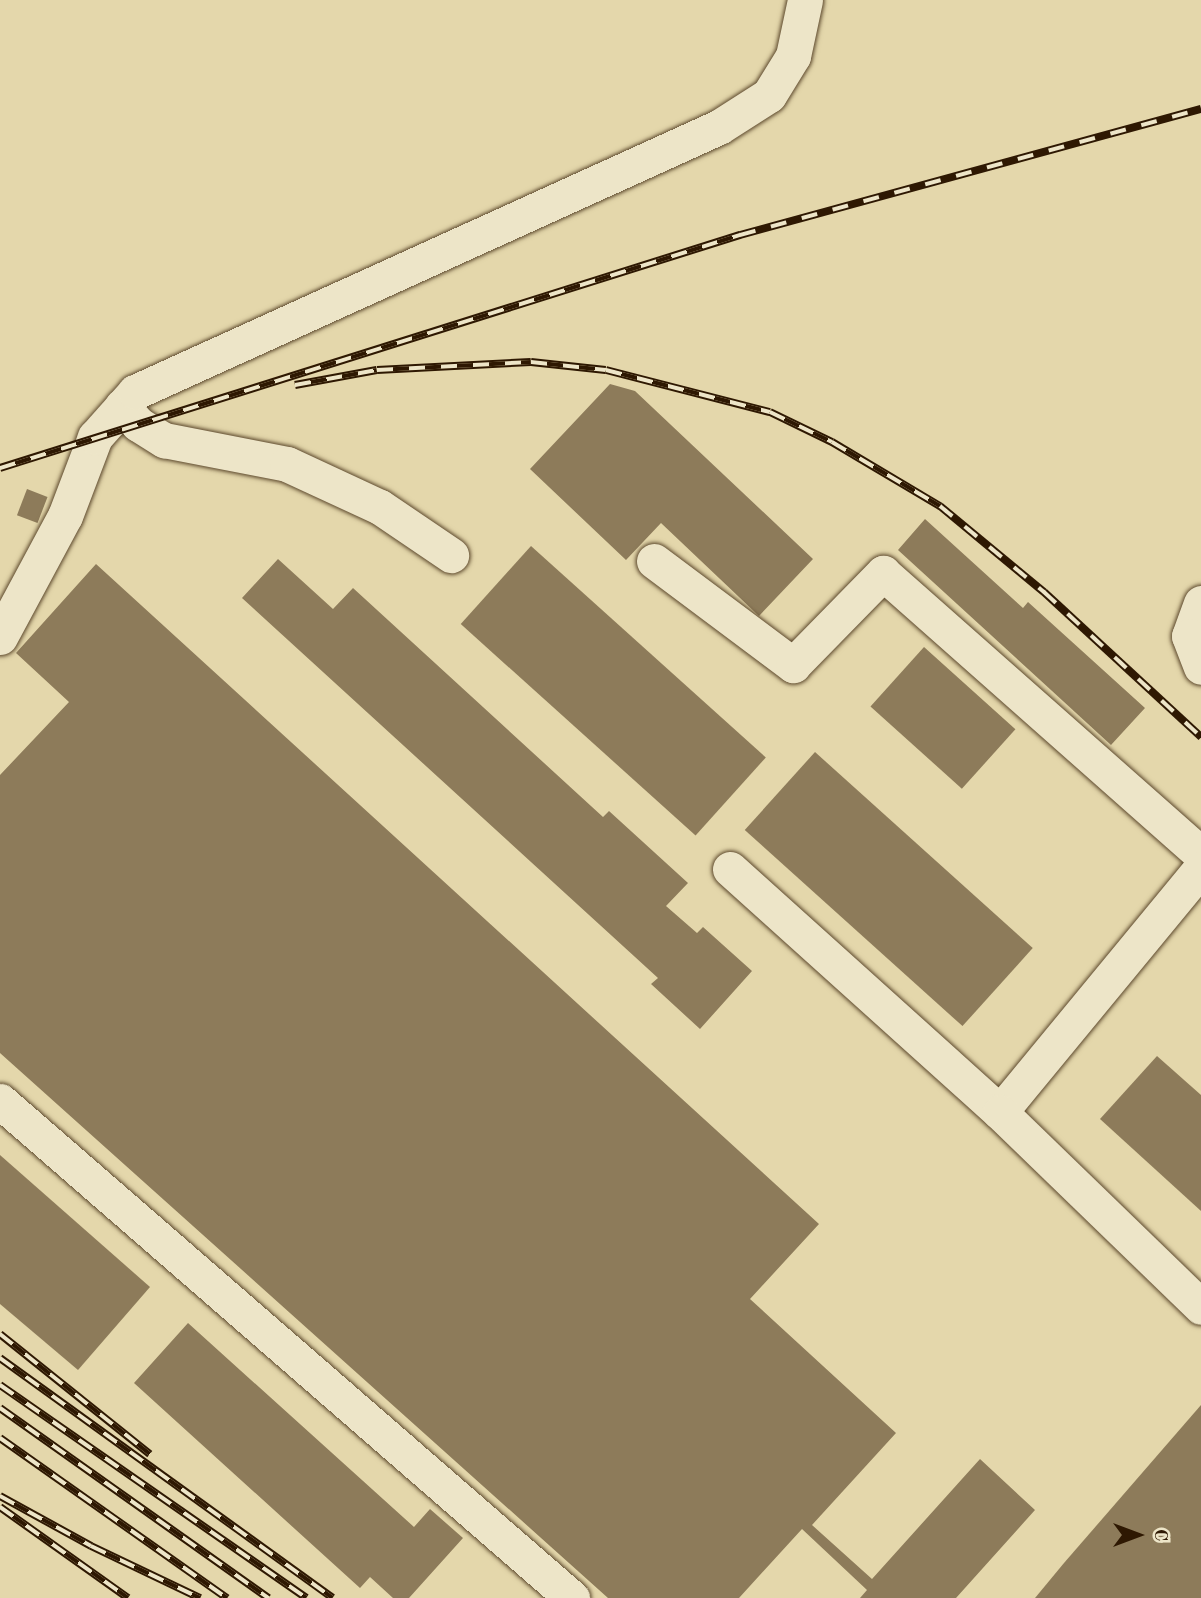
<!DOCTYPE html>
<meta charset="utf-8">
<style>
body{margin:0}
#map{position:relative;width:1201px;height:1598px;overflow:hidden;background:#e4d7ab;font-family:"Old Standard TT",serif}
div>[style]{position:absolute}
.building>*{inset:0;background:#8d7b5a;transform-origin:0 0}
.roads{filter:drop-shadow(0 0 2px #5c482c) drop-shadow(0 0 2px #5c482c)}
.minor>*{height:35px;margin:-17.5px;padding:0 17.5px;transform-origin:17.5px;border-radius:17.5px;background:#ede5c8}
.rail>*{height:8px;margin-top:-4px;transform-origin:0;background:repeating-linear-gradient(90deg,#ede5c8 0 16px,#2e1802 0 32px);box-sizing:border-box;border-block:2px solid #2e1802}
span{translate:-50% -50%;white-space:nowrap;text-align:center;line-height:1.15;-webkit-text-stroke:5px #ede5c8;paint-order:stroke}
.north{position:absolute;left:1103px;top:1500px;width:70px;height:70px;-webkit-text-stroke:5px #ede5c8;paint-order:stroke;rotate:90deg;font-size:19px;font-weight:700;line-height:28px;text-align:center;color:#2e1802}
.north::after{content:'';display:block;margin:auto;width:24px;height:32px;background:#2e1802;clip-path:polygon(50% 0,100% 100%,50% 72%,0 100%)}
</style>
<div id="map">
<div class="building">
<div style="clip-path:polygon(610px 384px,635px 391px,813px 559px,759px 616px,661px 523px,626px 560px,530px 469px)"></div>
<div style="left:27px;top:489px;width:22px;height:28px;rotate:21deg"></div>
<div style="clip-path:polygon(925px 519px,1023px 608px,1028px 602px,1145px 708px,1111px 745px,898px 550px)"></div>
<div style="left:531px;top:546px;width:316px;height:105px;rotate:42deg"></div>
<div style="clip-path:polygon(278px 559px,333px 609px,353px 588px,603px 817px,609px 811px,688px 883px,666px 906px,697px 933px,703px 927px,752px 971px,700px 1029px,651px 984px,658px 978px,242px 598px)"></div>
<div style="clip-path:polygon(96px 564px,819px 1224px,750px 1299px,896px 1433px,812px 1525px,872px 1579px,980px 1459px,1035px 1510px,956px 1598px,860px 1598px,867px 1590px,802px 1529px,739px 1598px,608px 1598px,0 1053px,0 775px,69px 702px,16px 653px)"></div>
<div style="left:924px;top:647px;width:123px;height:80px;rotate:42deg"></div>
<div style="left:815px;top:752px;width:293px;height:105px;rotate:42deg"></div>
<div style="clip-path:polygon(1157px 1056px,1201px 1095px,1201px 1211px,1100px 1119px)"></div>
<div style="clip-path:polygon(0 1155px,150px 1287px,78px 1370px,0 1304px)"></div>
<div style="clip-path:polygon(188px 1323px,414px 1527px,430px 1509px,463px 1538px,409px 1598px,393px 1598px,370px 1577px,360px 1588px,134px 1383px)"></div>
<div style="clip-path:polygon(1201px 1405px,1201px 1598px,1035px 1598px,1064px 1563px)"></div>
</div>
<div class="roads">
<div class="minor">
<div style="left:122px;top:406px;width:24px;rotate:48deg"></div>
<div style="left:138px;top:424px;width:31px;rotate:32deg"></div>
<div style="left:164px;top:440px;width:125px;rotate:11deg"></div>
<div style="left:287px;top:464px;width:102px;rotate:24.8deg"></div>
<div style="left:380px;top:507px;width:86px;rotate:34.1deg"></div>
<div style="left:654px;top:561px;width:174px;rotate:36.8deg"></div>
<div style="left:793px;top:665px;width:129px;rotate:-45.6deg"></div>
<div style="left:883px;top:573px;width:424px;rotate:41.5deg"></div>
<div style="left:1201px;top:603px;width:35px;rotate:110deg"></div>
<div style="left:1189px;top:636px;width:33px;rotate:69deg"></div>
<div style="left:0;top:637px;width:137px;rotate:-61.8deg"></div>
<div style="left:65px;top:516px;width:85px;rotate:-69.2deg"></div>
<div style="left:95px;top:437px;width:60px;rotate:-48.4deg"></div>
<div style="left:135px;top:392px;width:641px;rotate:-24.41deg"></div>
<div style="left:719px;top:127px;width:59px;rotate:-32.6deg"></div>
<div style="left:769px;top:95px;width:46px;rotate:-58.4deg"></div>
<div style="left:793px;top:56px;width:57px;rotate:-77.9deg"></div>
<div style="left:730px;top:869px;width:363px;rotate:42deg"></div>
<div style="left:1000px;top:1112px;width:316px;rotate:-50.5deg"></div>
<div style="left:0;top:1101px;width:758px;rotate:40.99deg"></div>
<div style="left:1000px;top:1112px;width:280px;rotate:44.1deg"></div>
</div>
</div>
<div class="rail">
<div style="left:295px;top:385px;width:83px;rotate:-10.4deg"></div>
<div style="left:377px;top:370px;width:154px;rotate:-3deg"></div>
<div style="left:531px;top:362px;width:75px;rotate:6.1deg"></div>
<div style="left:606px;top:370px;width:169px;rotate:14.4deg"></div>
<div style="left:770px;top:412px;width:69px;rotate:25.8deg"></div>
<div style="left:832px;top:442px;width:126px;rotate:30.7deg"></div>
<div style="left:940px;top:506px;width:135px;rotate:39.6deg"></div>
<div style="left:1044px;top:592px;width:214px;rotate:42.7deg"></div>
<div style="left:0;top:468px;width:776px;rotate:-17.48deg"></div>
<div style="left:740px;top:235px;width:478px;rotate:-15.3deg"></div>
<div style="left:0;top:1334px;width:192px;rotate:38.7deg"></div>
<div style="left:0;top:1358px;width:410px;rotate:35.8deg"></div>
<div style="left:0;top:1385px;width:373px;rotate:34.8deg"></div>
<div style="left:0;top:1408px;width:329px;rotate:35.3deg"></div>
<div style="left:0;top:1438px;width:278px;rotate:35.2deg"></div>
<div style="left:0;top:1496px;width:104px;rotate:28.8deg"></div>
<div style="left:91px;top:1546px;width:121px;rotate:25.5deg"></div>
<div style="left:0;top:1507px;width:157px;rotate:35.4deg"></div>
</div>
<div class="north">С</div>
</div>
